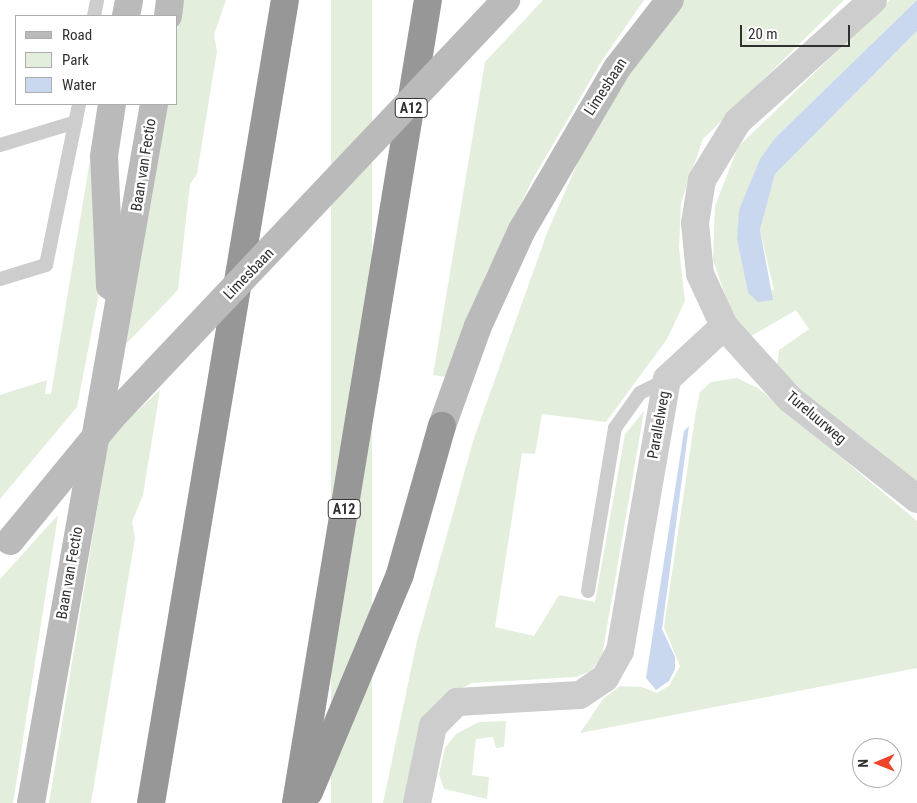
<!DOCTYPE html>
<style>
body{margin:0}
#map{position:relative;width:917px;height:803px;overflow:hidden;background:#fff;font-family:"Roboto Condensed",sans-serif}
div>[style]{position:absolute}
.green>*{inset:0;background:#e3eedd;transform-origin:0 0}
.water>*{inset:0;background:#c9d8ee}
.service>*{height:14px;margin:-7px;padding:0 7px;transform-origin:7px;border-radius:7px;background:#cdcdcd}
.minor>*{height:28px;margin:-14px;padding:0 14px;transform-origin:14px;border-radius:14px;background:#cdcdcd}
.secondary>*{height:28px;margin:-14px;padding:0 14px;transform-origin:14px;border-radius:14px;background:#bababa}
.motorway>*{height:28px;margin:-14px;padding:0 14px;transform-origin:14px;border-radius:14px;background:#979797}
.secondary-bridge>*{height:28px;margin:-14px;padding:0 14px;transform-origin:14px;border-radius:14px;background:#bababa}
span{translate:-50% -50%;white-space:nowrap;text-align:center;line-height:1.15;-webkit-text-stroke:5px #fff;paint-order:stroke}
.shield-label span{padding:1px 4px;background:#fff;border:1px solid;border-radius:4px;-webkit-text-stroke-width:0}
.shield-label{font-size:14px;color:#303030;font-weight:700}
.street-label{font-size:15px;color:#303030}
.legend{position:absolute;left:15px;top:15px;width:162px;height:90px;box-sizing:border-box;background:#fff;border:1px solid #acacac;margin:0;padding:6px 9px;list-style:none;font-size:15px;color:#303030}
.legend li{display:flex;align-items:center;gap:10px;height:25px}
.legend b{width:25px;border:1px solid #acacac}
.north{position:absolute;left:852px;top:738px;width:50px;height:50px;box-sizing:border-box;background:#fff;border:1px solid #acacac;border-radius:50%;rotate:269deg;font-size:14px;font-weight:700;line-height:20px;text-align:center;color:#303030}
.north::after{content:'';display:block;margin:auto;width:18px;height:22px;background:#ee442b;clip-path:polygon(50% 0,100% 100%,50% 72%,0 100%)}
.scale{position:absolute;left:740px;top:25px;width:110px;height:22px;box-sizing:border-box;border:2px solid #303030;border-top:0;padding-left:6px;font-size:15px;line-height:18px;white-space:nowrap;color:#303030;-webkit-text-stroke:4px #fff;paint-order:stroke}
</style>
<div id="map">
<div class="green">
<div style="clip-path:polygon(182px 0,226px 0,214px 35px,217px 51px,197px 174px,190px 184px,178px 290px,125px 345px,165px 104px,176px 104px,176px 37px)"></div>
<div style="left:331px;top:0;width:41px;height:814px"></div>
<div style="clip-path:polygon(543px 0,644px 0,601px 62px,534px 177px,485px 276px,446px 377px,433px 375px,485px 62px)"></div>
<div style="clip-path:polygon(683px 0,844px 0,703px 139px,681px 203px,679px 248px,685px 301px,667px 339px,606px 422px,542px 414px,535px 454px,522px 453px,495px 627px,534px 636px,559px 595px,595px 602px,625px 434px,644px 411px,602px 656px,591px 671px,576px 677px,472px 683px,441px 698px,421px 726px,405px 803px,383px 803px,417px 641px,474px 438px,547px 233px,578px 162px,624px 80px)"></div>
<div style="clip-path:polygon(890px 0,917px 0,775px 138px,737px 240px,748px 293px,774px 290px,760px 230px,775px 174px,917px 31px,917px 487px,792px 387px,777px 366px,779px 350px,809px 329px,796px 310px,751px 336px,731px 312px,713px 260px,715px 206px,738px 147px)"></div>
<div style="clip-path:polygon(99px 106px,100px 288px,77px 407px,0 499px,0 395px,47px 380px,45px 394px,51px 394px)"></div>
<div style="clip-path:polygon(737px 378px,758px 388px,917px 521px,917px 668px,580px 733px,603px 699px,620px 686px,642px 687px,657px 693px,669px 686px,680px 666px,664px 627px,696px 411px,700px 392px,711px 382px)"></div>
<div style="clip-path:polygon(160px 390px,143px 495px,132px 522px,135px 538px,91px 803px,49px 803px,109px 437px)"></div>
<div style="clip-path:polygon(58px 515px,13px 803px,0 803px,0 579px)"></div>
<div style="clip-path:polygon(506px 721px,504px 747px,496px 748px,493px 737px,476px 739px,472px 775px,489px 777px,487px 799px,444px 789px,439px 774px,445px 748px,456px 734px,479px 722px)"></div>
</div>
<div class="water">
<div style="clip-path:polygon(917px 0,917px 31px,775px 174px,760px 230px,773px 300px,758px 302px,748px 293px,737px 240px,739px 210px,760px 159px,775px 138px)"></div>
<div style="clip-path:polygon(689px 426px,662px 629px,675px 657px,675px 669px,669px 681px,656px 690px,646px 678px,684px 431px)"></div>
</div>
<div class="service">
<div style="left:94px;top:16px;width:16px;rotate:-79deg"></div>
<div style="left:0;top:145px;width:79px;rotate:-16.8deg"></div>
<div style="left:0;top:279px;width:48px;rotate:-16.9deg"></div>
<div style="left:46px;top:265px;width:164px;rotate:-78.4deg"></div>
<div style="left:588px;top:591px;width:165px;rotate:-80.6deg"></div>
<div style="left:615px;top:428px;width:43px;rotate:-54.5deg"></div>
<div style="left:640px;top:393px;width:30px;rotate:-27deg"></div>
</div>
<div class="minor">
<div style="left:873px;top:0;width:181px;rotate:138.1deg"></div>
<div style="left:738px;top:121px;width:69px;rotate:121.4deg"></div>
<div style="left:702px;top:180px;width:44px;rotate:99.2deg"></div>
<div style="left:695px;top:223px;width:51px;rotate:84.4deg"></div>
<div style="left:700px;top:274px;width:57px;rotate:65.2deg"></div>
<div style="left:724px;top:326px;width:98px;rotate:47.9deg"></div>
<div style="left:790px;top:399px;width:162px;rotate:38.2deg"></div>
<div style="left:417px;top:803px;width:79px;rotate:-78.3deg"></div>
<div style="left:433px;top:726px;width:34px;rotate:-45deg"></div>
<div style="left:457px;top:702px;width:123px;rotate:-3.3deg"></div>
<div style="left:580px;top:695px;width:30px;rotate:-34deg"></div>
<div style="left:605px;top:678px;width:31px;rotate:-61deg"></div>
<div style="left:620px;top:651px;width:276px;rotate:-80.2deg"></div>
<div style="left:667px;top:379px;width:78px;rotate:-42.9deg"></div>
</div>
<div class="secondary">
<div style="left:126px;top:16px;width:16px;rotate:-79deg"></div>
<div style="left:168px;top:16px;width:16px;rotate:-83deg"></div>
<div style="left:110px;top:286px;width:130px;rotate:-92.6deg"></div>
<div style="left:104px;top:156px;width:53px;rotate:-81.3deg"></div>
<div style="left:442px;top:426px;width:106px;rotate:-70.2deg"></div>
<div style="left:478px;top:326px;width:106px;rotate:-65.4deg"></div>
<div style="left:522px;top:230px;width:188px;rotate:-59.6deg"></div>
<div style="left:617px;top:68px;width:86px;rotate:-52.1deg"></div>
<div style="left:31px;top:803px;width:710px;rotate:-80.02deg"></div>
</div>
<div class="motorway">
<div style="left:309px;top:792px;width:236px;rotate:-67.3deg"></div>
<div style="left:400px;top:574px;width:154px;rotate:-74.2deg"></div>
<div style="left:151px;top:803px;width:814px;rotate:-80.53deg"></div>
<div style="left:296px;top:803px;width:814px;rotate:-80.67deg"></div>
</div>
<div class="secondary-bridge">
<div style="left:10px;top:541px;width:161px;rotate:-50.6deg"></div>
<div style="left:112px;top:417px;width:574px;rotate:-46.62deg"></div>
</div>
<div class="shield-label">
<span style="left:411px;top:108px">A12</span>
<span style="left:344px;top:509px">A12</span>
</div>
<div class="street-label">
<span style="left:606px;top:87px;rotate:-57deg">Limesbaan</span>
<span style="left:144px;top:165px;rotate:-81deg">Baan van Fectio</span>
<span style="left:249px;top:274px;rotate:-46deg">Limesbaan</span>
<span style="left:816px;top:418px;rotate:40deg">Tureluurweg</span>
<span style="left:659px;top:425px;rotate:-80deg">Parallelweg</span>
<span style="left:70px;top:573px;rotate:-80deg">Baan van Fectio</span>
</div>
<ul class="legend">
<li><b style="height:6px;background:#bababa"></b>Road</li>
<li><b style="height:14px;background:#e3eedd"></b>Park</li>
<li><b style="height:14px;background:#c9d8ee"></b>Water</li>
</ul>
<div class="north">N</div>
<div class="scale">20 m</div>
</div>
